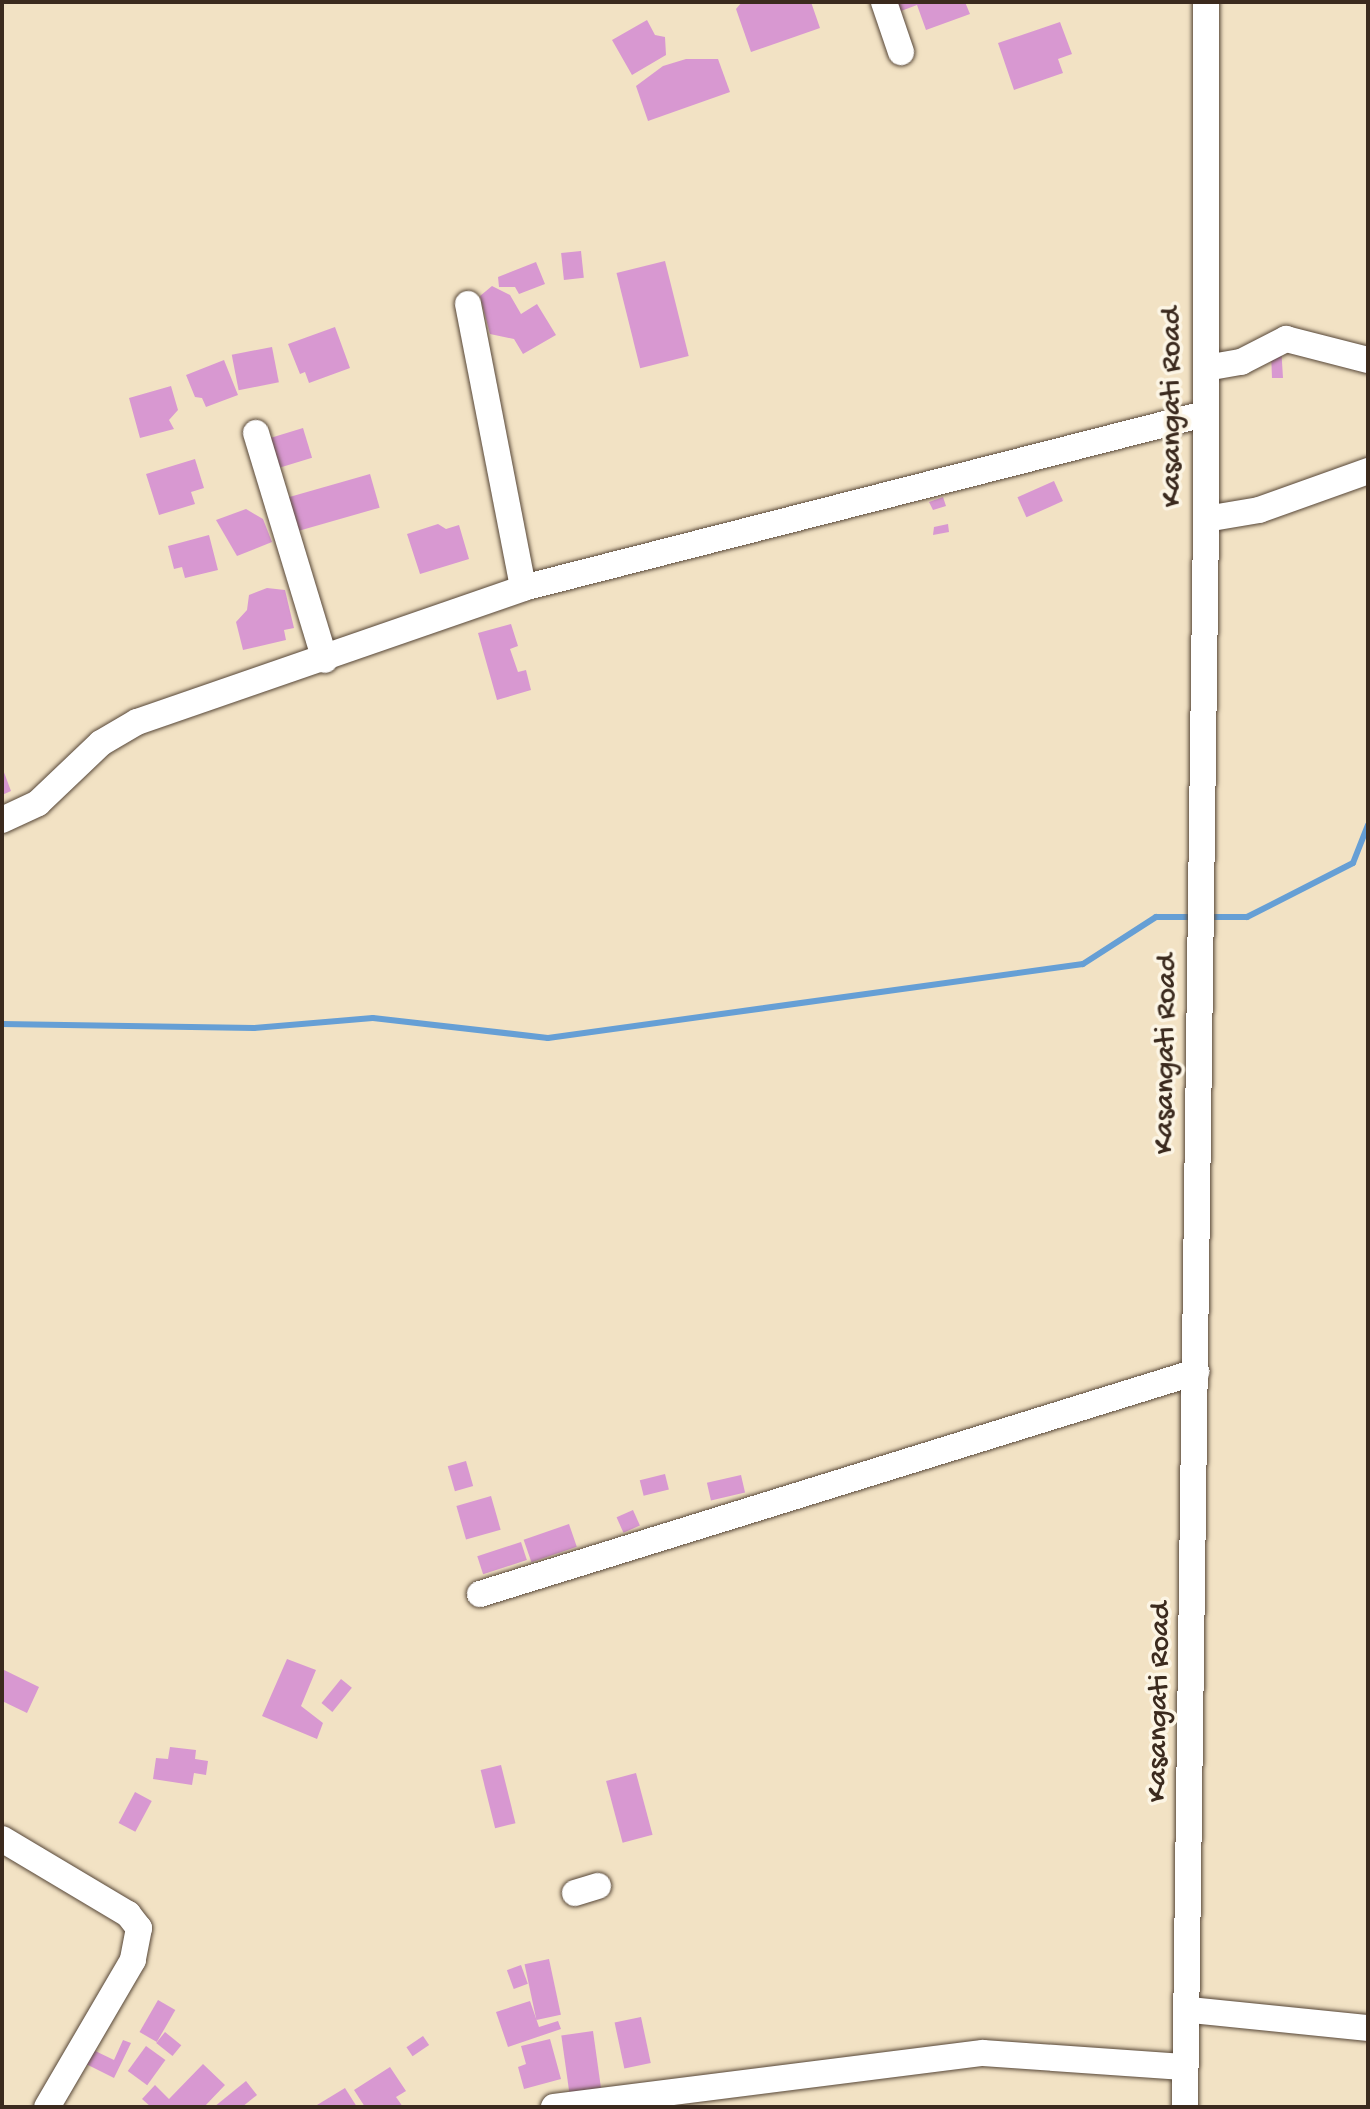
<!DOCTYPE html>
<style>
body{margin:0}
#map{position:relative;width:1370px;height:2109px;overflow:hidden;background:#f2e2c4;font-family:"Gochi Hand",sans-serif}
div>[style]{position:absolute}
.stream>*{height:6px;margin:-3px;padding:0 3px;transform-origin:3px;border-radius:3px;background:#669fd5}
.building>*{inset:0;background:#d898d1;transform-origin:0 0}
.roads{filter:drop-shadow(0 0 2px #564637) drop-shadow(0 0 2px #564637)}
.minor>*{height:26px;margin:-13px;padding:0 13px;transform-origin:13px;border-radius:13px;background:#fff}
span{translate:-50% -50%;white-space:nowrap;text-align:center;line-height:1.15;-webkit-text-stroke:7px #fcf5e5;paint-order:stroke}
.street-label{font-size:30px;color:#3b2a1e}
.frame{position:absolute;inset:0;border:4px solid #3b2a1e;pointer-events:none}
</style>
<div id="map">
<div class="stream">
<div style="left:1209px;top:917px;width:38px"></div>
<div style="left:1247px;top:917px;width:119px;rotate:-27deg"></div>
<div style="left:1353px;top:863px;width:41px;rotate:-68.5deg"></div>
<div style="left:2px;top:1024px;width:252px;rotate:0.9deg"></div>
<div style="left:254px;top:1028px;width:119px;rotate:-4.8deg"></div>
<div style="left:373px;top:1018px;width:176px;rotate:6.5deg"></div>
<div style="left:548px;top:1038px;width:540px;rotate:-7.88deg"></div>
<div style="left:1083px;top:964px;width:87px;rotate:-32.8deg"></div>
<div style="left:1156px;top:917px;width:38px"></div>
</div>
<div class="building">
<div style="clip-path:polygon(742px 2px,811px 2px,820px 28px,751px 52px,736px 9px)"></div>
<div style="clip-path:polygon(889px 2px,965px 2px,970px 14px,926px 30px,917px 5px,893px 14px)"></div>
<div style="clip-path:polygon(647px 20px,655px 35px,665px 37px,666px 55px,632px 75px,612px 40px)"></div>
<div style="clip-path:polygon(1060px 22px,1072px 54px,1058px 59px,1063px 73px,1014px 90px,998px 43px)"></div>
<div style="clip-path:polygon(686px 59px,718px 59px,730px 92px,648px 121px,636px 86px,663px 66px)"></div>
<div style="left:581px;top:251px;width:27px;height:20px;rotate:84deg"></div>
<div style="left:665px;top:261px;width:98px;height:50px;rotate:76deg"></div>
<div style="clip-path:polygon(536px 262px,545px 284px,519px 294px,515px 287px,499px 287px,498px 277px)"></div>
<div style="clip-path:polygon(492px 286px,510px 295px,521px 314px,537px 304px,556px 335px,523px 354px,514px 339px,490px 334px,480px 296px)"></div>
<div style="clip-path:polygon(335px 327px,350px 368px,309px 383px,305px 372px,300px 374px,288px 344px)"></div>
<div style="clip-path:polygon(1281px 346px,1283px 378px,1272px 378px,1271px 352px)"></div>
<div style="left:272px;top:347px;width:36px;height:41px;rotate:79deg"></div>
<div style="clip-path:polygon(224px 360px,238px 395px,206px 407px,202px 398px,195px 397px,186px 375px)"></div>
<div style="clip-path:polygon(171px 386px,178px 410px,169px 420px,174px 429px,140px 438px,129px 398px)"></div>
<div style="left:303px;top:428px;width:31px;height:41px;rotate:73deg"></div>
<div style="clip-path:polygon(195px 459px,204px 488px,191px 492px,195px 504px,159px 515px,146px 474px)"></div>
<div style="left:370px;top:474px;width:35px;height:92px;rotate:74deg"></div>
<div style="left:1054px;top:481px;width:22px;height:40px;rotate:66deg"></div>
<div style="clip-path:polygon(943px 497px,946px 506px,933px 510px,929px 502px)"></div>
<div style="clip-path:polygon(246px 509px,263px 519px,272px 542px,237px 556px,216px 520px)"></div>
<div style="clip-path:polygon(438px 524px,446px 529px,459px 525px,469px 559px,420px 574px,407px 534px)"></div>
<div style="clip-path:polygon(948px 524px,949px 532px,933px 535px,934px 527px)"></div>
<div style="clip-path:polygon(209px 535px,218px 570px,185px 578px,182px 567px,174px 569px,168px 546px)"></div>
<div style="clip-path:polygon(267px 588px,285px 590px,294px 628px,284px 630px,286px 640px,243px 650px,236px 622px,247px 610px,249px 595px)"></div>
<div style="clip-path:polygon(511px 624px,518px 646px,510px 649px,518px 672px,526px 670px,531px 690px,497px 700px,478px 633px)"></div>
<div style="clip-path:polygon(2px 767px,11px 791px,2px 795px)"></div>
<div style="left:466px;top:1461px;width:26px;height:19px;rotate:74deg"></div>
<div style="left:665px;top:1474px;width:16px;height:26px;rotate:76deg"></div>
<div style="left:741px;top:1475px;width:18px;height:35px;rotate:77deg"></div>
<div style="left:491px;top:1496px;width:35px;height:36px;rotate:74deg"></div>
<div style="left:633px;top:1510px;width:17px;height:18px;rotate:66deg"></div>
<div style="left:569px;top:1524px;width:24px;height:48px;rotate:71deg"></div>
<div style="left:521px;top:1542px;width:19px;height:46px;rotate:72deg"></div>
<div style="clip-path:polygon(287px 1659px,316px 1670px,301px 1706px,323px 1723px,317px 1739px,262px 1716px)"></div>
<div style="clip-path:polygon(2px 1669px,39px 1687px,27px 1713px,2px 1701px)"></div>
<div style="left:341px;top:1679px;width:14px;height:31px;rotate:39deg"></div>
<div style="clip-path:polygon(170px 1747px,196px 1750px,195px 1759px,208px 1761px,206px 1775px,194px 1773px,192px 1785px,153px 1779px,156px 1758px,168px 1759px)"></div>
<div style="left:501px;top:1765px;width:60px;height:21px;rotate:76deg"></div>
<div style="left:636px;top:1773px;width:64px;height:31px;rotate:75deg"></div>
<div style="left:135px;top:1792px;width:19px;height:35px;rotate:28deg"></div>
<div style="left:549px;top:1959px;width:57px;height:25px;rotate:78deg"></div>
<div style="left:521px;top:1965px;width:20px;height:15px;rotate:70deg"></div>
<div style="left:158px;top:2000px;width:20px;height:37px;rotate:30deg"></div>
<div style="clip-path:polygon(530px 2001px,539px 2027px,558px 2021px,561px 2029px,508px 2047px,496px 2012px)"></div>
<div style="left:641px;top:2017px;width:47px;height:27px;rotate:78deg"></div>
<div style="left:593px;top:2031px;width:59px;height:32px;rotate:82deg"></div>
<div style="left:165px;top:2032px;width:21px;height:14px;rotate:39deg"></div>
<div style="left:423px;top:2036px;width:11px;height:20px;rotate:56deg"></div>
<div style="clip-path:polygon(550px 2039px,561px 2079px,524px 2089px,518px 2067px,526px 2064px,521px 2046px)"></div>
<div style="clip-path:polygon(123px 2040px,131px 2043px,114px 2078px,80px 2061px,87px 2047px,114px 2060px)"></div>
<div style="left:146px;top:2046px;width:24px;height:31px;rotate:36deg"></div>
<div style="clip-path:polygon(203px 2064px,225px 2085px,204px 2107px,151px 2107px,142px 2099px,155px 2085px,169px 2099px)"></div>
<div style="clip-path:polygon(390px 2067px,406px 2091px,396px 2097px,403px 2107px,365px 2107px,354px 2090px)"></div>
<div style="clip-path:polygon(246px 2081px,257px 2095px,242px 2107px,214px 2107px)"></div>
<div style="clip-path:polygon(345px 2088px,357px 2107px,318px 2107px,317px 2105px)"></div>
</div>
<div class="roads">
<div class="minor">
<div style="left:884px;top:2px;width:53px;rotate:71.2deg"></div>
<div style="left:468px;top:304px;width:289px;rotate:79deg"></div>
<div style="left:1206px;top:368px;width:36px;rotate:-10deg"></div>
<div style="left:1241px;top:362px;width:51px;rotate:-27.1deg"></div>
<div style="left:1286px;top:339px;width:85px;rotate:14.4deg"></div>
<div style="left:256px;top:433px;width:237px;rotate:73.1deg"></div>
<div style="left:1206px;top:519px;width:54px;rotate:-9.6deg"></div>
<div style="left:1259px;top:510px;width:116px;rotate:-19.7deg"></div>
<div style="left:2px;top:820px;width:40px;rotate:-25deg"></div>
<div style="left:38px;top:803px;width:87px;rotate:-43.6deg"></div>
<div style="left:101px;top:743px;width:42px;rotate:-30.3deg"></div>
<div style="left:137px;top:722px;width:409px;rotate:-19.1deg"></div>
<div style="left:523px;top:588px;width:703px;rotate:-14.33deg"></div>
<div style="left:480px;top:1594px;width:750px;rotate:-17.23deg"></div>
<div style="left:2px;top:1839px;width:147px;rotate:30.8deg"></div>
<div style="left:128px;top:1914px;width:18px;rotate:52deg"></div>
<div style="left:139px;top:1928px;width:33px;rotate:101deg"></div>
<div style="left:133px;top:1960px;width:170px;rotate:120.3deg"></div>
<div style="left:575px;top:1893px;width:24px;rotate:-17deg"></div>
<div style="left:1190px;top:2010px;width:179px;rotate:5.8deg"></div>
<div style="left:554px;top:2107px;width:432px;rotate:-7.2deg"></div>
<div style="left:983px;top:2053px;width:201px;rotate:4deg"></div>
<div style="left:1185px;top:2107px;width:1588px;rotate:-89.24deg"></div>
<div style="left:1206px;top:519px;width:517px;rotate:-90deg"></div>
</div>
</div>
<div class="street-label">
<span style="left:1174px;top:407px;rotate:-90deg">Kasangati Road</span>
<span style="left:1168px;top:1054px;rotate:-89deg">Kasangati Road</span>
<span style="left:1161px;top:1702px;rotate:-89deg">Kasangati Road</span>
</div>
<div class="frame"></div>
</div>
